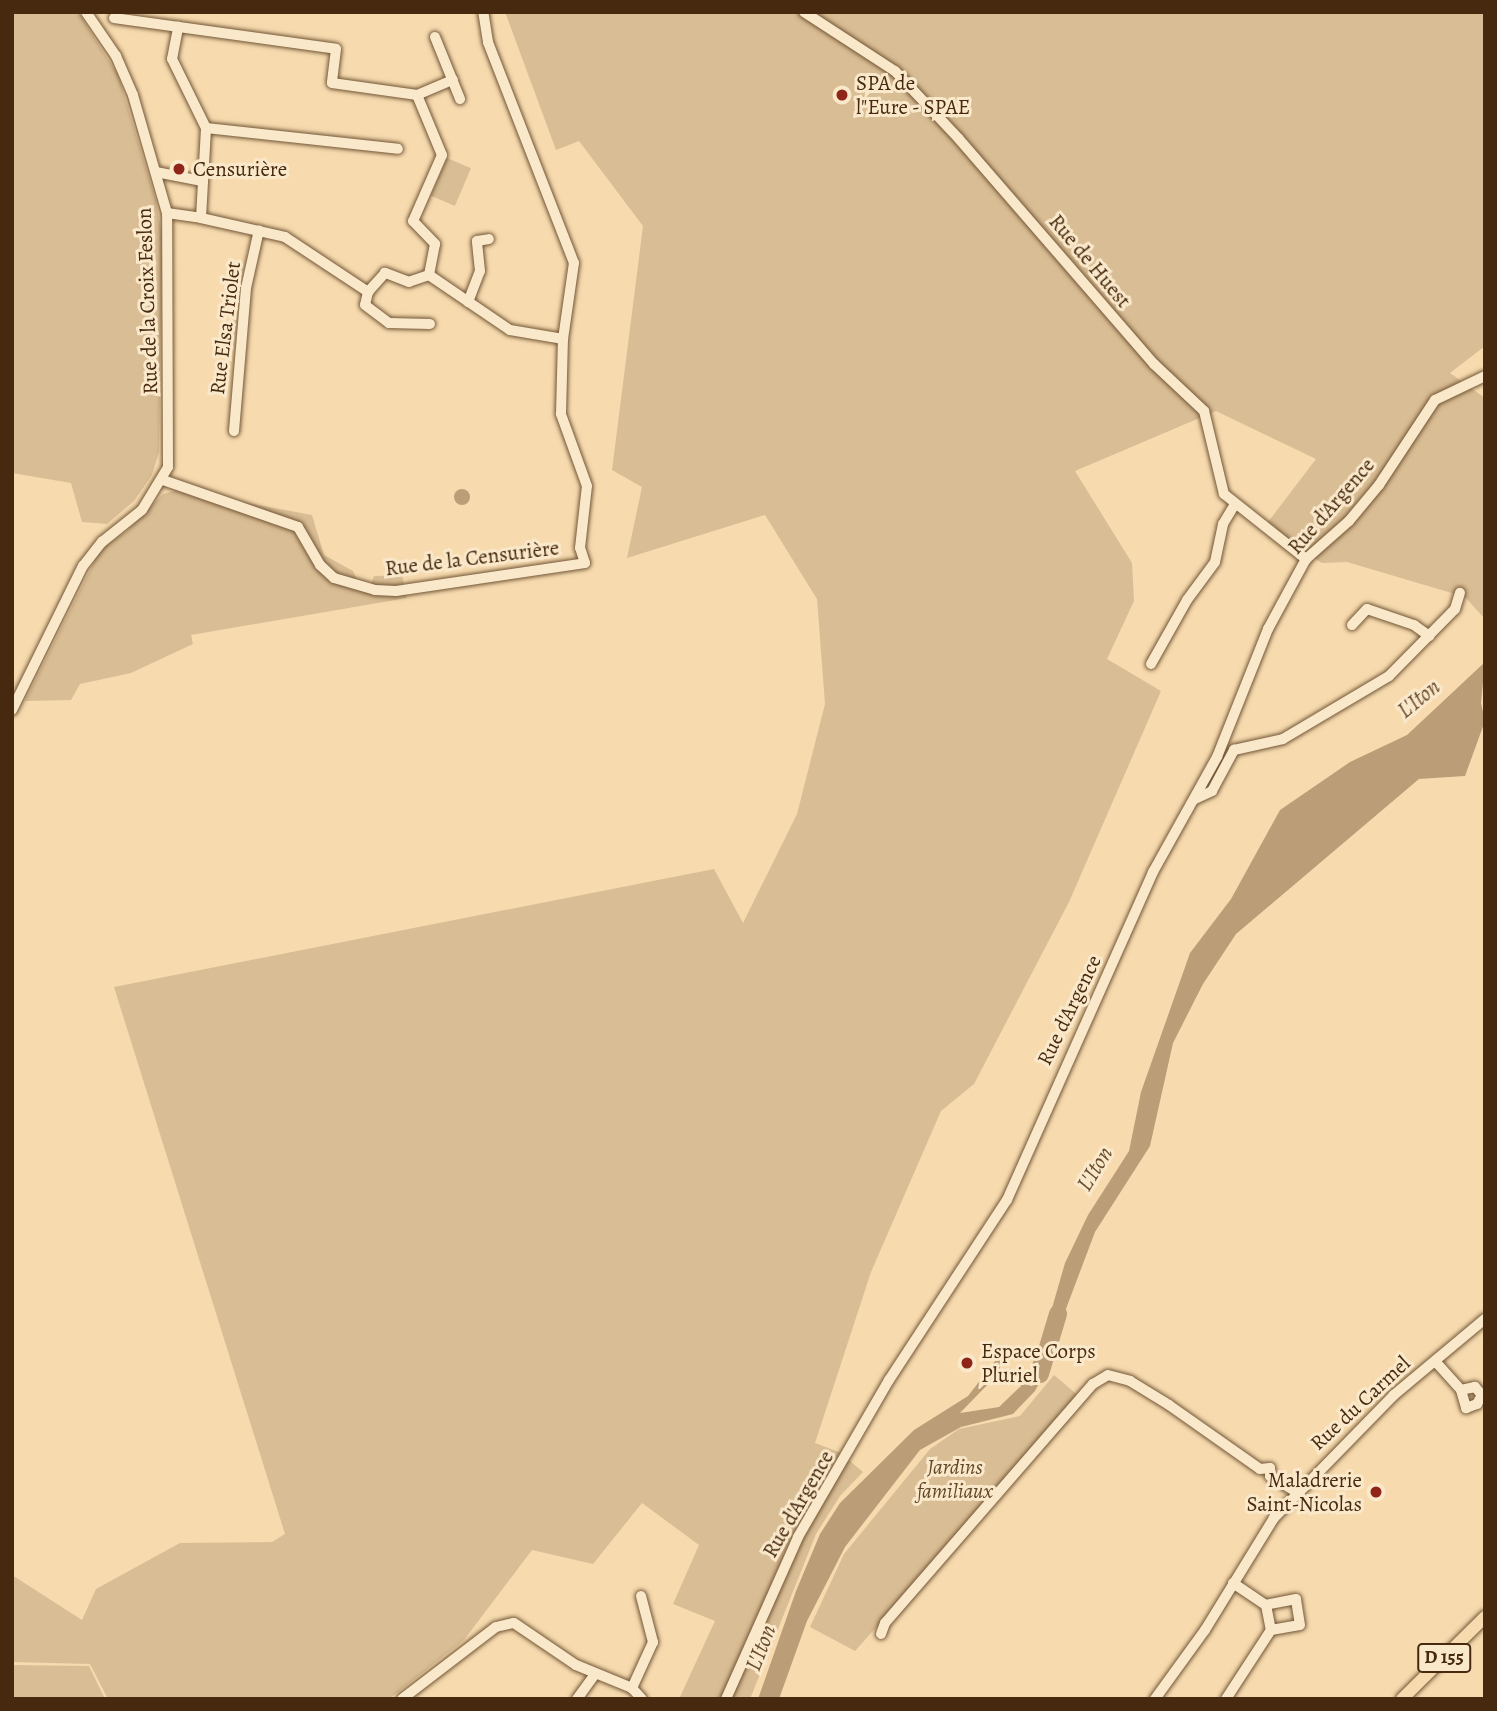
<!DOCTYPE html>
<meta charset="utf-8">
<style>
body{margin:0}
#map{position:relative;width:1497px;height:1711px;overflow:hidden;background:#f7dbaf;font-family:Alegreya,serif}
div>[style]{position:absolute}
.green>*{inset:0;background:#d9bd94;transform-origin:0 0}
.water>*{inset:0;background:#bb9e78}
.round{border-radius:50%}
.river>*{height:18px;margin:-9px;padding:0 9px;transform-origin:9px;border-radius:9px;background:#bb9e78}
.roads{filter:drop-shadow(0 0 2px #725636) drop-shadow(0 0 2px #725636)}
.minor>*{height:10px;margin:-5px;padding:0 5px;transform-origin:5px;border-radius:5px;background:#fae8cb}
.major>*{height:12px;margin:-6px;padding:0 6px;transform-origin:6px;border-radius:6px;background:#f7dbaf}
.dots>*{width:19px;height:19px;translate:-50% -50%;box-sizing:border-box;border:4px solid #fae8cb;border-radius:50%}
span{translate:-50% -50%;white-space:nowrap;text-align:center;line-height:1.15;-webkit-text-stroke:6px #fae8cb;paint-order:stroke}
.shield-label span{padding:2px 5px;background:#fae8cb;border:2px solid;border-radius:5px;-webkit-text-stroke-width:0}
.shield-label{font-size:19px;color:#46290e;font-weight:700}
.poi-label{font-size:21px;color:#46290e}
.left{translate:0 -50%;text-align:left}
.right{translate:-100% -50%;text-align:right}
.street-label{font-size:21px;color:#46290e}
.park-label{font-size:21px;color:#634729;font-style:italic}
.water-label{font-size:23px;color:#694c2e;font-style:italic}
.frame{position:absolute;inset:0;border:14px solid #46290e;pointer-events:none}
</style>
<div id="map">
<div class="green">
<div style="clip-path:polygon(12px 12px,78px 12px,118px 75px,156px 201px,162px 236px,159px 452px,152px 475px,134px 501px,107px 524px,82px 522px,71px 483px,12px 473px)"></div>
<div style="clip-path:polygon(505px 12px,1485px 12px,1485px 346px,1450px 373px,1485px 398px,1485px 619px,1465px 597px,1347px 562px,1322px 563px,1265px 526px,1316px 459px,1216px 411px,1075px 471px,1132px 563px,1134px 601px,1107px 659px,1161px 691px,1069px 902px,974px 1084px,941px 1111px,871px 1272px,815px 1443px,839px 1452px,863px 1472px,840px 1496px,816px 1534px,750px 1699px,679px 1699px,715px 1621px,673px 1604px,699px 1545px,642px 1503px,593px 1564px,532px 1550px,464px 1640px,389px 1699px,108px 1699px,90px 1664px,12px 1662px,12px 1575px,82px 1620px,96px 1589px,180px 1543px,272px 1542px,285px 1534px,114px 987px,714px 869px,743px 923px,797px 814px,825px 704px,817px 599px,765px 515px,627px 558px,642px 487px,612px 470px,643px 226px,579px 141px,556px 150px)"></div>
<div style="left:447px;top:158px;width:26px;height:41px;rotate:23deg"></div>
<div style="clip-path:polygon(178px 490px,312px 515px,324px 555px,353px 571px,357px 580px,371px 584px,374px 576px,402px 575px,407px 598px,191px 635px,193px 644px,131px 673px,80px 684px,71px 700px,25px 701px,100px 550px,126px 532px,163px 494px)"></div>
<div style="clip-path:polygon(1054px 1375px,1081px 1398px,855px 1651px,810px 1627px,844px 1554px,930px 1449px,959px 1429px,1020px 1416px)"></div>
<div style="clip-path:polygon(12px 1665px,89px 1666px,105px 1699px,12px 1699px)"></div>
</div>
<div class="water">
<div class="round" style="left:454px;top:489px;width:16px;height:16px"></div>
<div style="clip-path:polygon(1485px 662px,1481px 703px,1485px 721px,1465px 776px,1419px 779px,1236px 934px,1203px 984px,1173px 1043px,1150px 1146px,1095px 1232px,1055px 1338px,1044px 1336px,1065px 1263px,1088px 1215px,1129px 1151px,1141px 1092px,1190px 953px,1231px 899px,1280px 810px,1350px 762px,1407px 735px)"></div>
<div style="clip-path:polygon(1007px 1346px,1011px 1348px,994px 1378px,960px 1413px,999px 1407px,1021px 1386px,1039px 1350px,1055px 1352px,1035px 1391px,1013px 1414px,961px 1427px,920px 1450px,845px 1547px,807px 1621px,779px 1699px,758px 1699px,796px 1591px,820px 1534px,840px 1503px,914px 1430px,968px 1396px)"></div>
</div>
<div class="river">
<div style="left:1040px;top:1374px;width:63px;rotate:-73.3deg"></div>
</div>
<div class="roads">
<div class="minor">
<div style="left:804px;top:12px;width:108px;rotate:33deg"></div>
<div style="left:895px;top:71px;width:93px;rotate:46.7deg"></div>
<div style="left:959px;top:139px;width:298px;rotate:49.1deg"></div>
<div style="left:1154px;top:364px;width:69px;rotate:43.2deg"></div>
<div style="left:1204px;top:411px;width:85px;rotate:76.5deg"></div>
<div style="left:1224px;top:494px;width:105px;rotate:38.4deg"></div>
<div style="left:114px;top:18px;width:224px;rotate:7.9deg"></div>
<div style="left:336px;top:49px;width:34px;rotate:97deg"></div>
<div style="left:332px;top:83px;width:86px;rotate:8deg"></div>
<div style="left:435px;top:37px;width:67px;rotate:68deg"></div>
<div style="left:417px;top:95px;width:65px;rotate:67.4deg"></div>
<div style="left:442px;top:155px;width:72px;rotate:113.7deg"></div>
<div style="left:413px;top:221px;width:32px;rotate:46deg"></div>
<div style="left:435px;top:244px;width:32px;rotate:101deg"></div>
<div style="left:417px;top:95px;width:39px;rotate:-23deg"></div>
<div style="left:206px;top:128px;width:193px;rotate:6.2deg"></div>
<div style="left:156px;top:172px;width:47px;rotate:11.1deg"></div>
<div style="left:167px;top:213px;width:34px;rotate:8deg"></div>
<div style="left:201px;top:218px;width:90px;rotate:-86.8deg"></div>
<div style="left:206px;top:128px;width:77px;rotate:-116.2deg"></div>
<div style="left:172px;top:59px;width:33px;rotate:-79deg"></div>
<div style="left:201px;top:218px;width:86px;rotate:12.7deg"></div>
<div style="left:285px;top:237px;width:100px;rotate:33.5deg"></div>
<div style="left:429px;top:275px;width:21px;rotate:161deg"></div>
<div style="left:409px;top:282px;width:26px;rotate:-159deg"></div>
<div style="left:385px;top:273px;width:25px;rotate:132deg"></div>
<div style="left:368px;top:292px;width:13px;rotate:103deg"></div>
<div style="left:365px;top:305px;width:30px;rotate:37deg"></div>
<div style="left:389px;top:323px;width:41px;rotate:1.4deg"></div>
<div style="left:429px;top:275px;width:98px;rotate:34.2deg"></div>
<div style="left:510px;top:330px;width:54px;rotate:9.6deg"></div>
<div style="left:468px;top:302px;width:33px;rotate:-69deg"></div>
<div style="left:480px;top:271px;width:30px;rotate:-96deg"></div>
<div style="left:477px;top:241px;width:12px;rotate:-9deg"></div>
<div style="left:234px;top:431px;width:144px;rotate:-85.2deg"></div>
<div style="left:246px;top:288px;width:59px;rotate:-77.4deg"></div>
<div style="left:163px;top:480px;width:143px;rotate:19.2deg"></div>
<div style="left:298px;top:527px;width:44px;rotate:59.9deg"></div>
<div style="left:320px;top:565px;width:19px;rotate:43deg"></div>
<div style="left:334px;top:578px;width:43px;rotate:16.3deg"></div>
<div style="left:375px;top:590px;width:21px;rotate:3deg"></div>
<div style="left:396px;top:591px;width:191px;rotate:-8.4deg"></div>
<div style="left:585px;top:563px;width:16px;rotate:-108deg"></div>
<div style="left:580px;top:548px;width:62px;rotate:-83.6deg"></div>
<div style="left:587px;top:486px;width:77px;rotate:-109.9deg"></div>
<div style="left:561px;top:414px;width:75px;rotate:-88.5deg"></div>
<div style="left:563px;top:339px;width:77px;rotate:-81.8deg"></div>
<div style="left:574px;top:263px;width:237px;rotate:-111.3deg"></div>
<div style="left:488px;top:42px;width:30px;rotate:-99deg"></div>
<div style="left:1352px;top:625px;width:22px;rotate:-47deg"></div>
<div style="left:1367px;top:609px;width:50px;rotate:18.8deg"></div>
<div style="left:1414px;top:625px;width:19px;rotate:36deg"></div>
<div style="left:1151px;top:664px;width:73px;rotate:-60.6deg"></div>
<div style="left:1187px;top:600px;width:47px;rotate:-53.6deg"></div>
<div style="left:1215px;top:562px;width:39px;rotate:-78deg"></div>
<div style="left:1223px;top:524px;width:21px;rotate:-59deg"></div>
<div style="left:12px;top:710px;width:161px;rotate:-63.8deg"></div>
<div style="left:83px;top:566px;width:31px;rotate:-52deg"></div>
<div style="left:102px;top:542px;width:51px;rotate:-38.7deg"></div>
<div style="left:142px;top:510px;width:50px;rotate:-58.8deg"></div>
<div style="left:168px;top:467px;width:254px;rotate:-90.2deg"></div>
<div style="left:167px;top:213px;width:123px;rotate:-106.1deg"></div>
<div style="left:133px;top:95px;width:43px;rotate:-113.6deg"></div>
<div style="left:116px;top:56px;width:53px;rotate:-124.3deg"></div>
<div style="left:1195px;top:799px;width:19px;rotate:-25deg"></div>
<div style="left:1212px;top:791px;width:47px;rotate:-61.8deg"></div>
<div style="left:1234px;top:750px;width:50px;rotate:-12.7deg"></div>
<div style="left:1283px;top:739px;width:123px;rotate:-30.7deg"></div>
<div style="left:1389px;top:676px;width:94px;rotate:-45.4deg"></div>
<div style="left:1455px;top:609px;width:17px;rotate:-73deg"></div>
<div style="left:1435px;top:1361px;width:39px;rotate:48deg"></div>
<div style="left:1461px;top:1390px;width:19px;rotate:74deg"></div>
<div style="left:1466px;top:1408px;width:12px;rotate:-20deg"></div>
<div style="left:1477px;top:1404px;width:10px;rotate:-61deg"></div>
<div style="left:1482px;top:1395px;width:11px;rotate:-131deg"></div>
<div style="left:1475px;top:1387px;width:14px;rotate:168deg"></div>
<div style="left:1233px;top:1583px;width:40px;rotate:34deg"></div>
<div style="left:1266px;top:1605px;width:25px;rotate:79deg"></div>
<div style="left:1271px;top:1630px;width:29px;rotate:-10deg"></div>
<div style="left:1300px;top:1625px;width:26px;rotate:-99deg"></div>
<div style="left:1296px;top:1599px;width:31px;rotate:169deg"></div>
<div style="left:641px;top:1596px;width:48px;rotate:75.4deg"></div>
<div style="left:653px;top:1642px;width:51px;rotate:114.5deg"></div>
<div style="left:632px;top:1688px;width:15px;rotate:48deg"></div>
<div style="left:881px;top:1634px;width:12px;rotate:-70deg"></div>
<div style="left:885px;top:1623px;width:317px;rotate:-49deg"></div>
<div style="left:1093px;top:1384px;width:17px;rotate:-31deg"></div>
<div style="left:1108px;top:1375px;width:23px;rotate:15deg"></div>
<div style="left:1130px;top:1381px;width:46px;rotate:31.6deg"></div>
<div style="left:1169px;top:1405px;width:111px;rotate:35.1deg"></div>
<div style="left:1260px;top:1469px;width:10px;rotate:-6deg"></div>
<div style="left:1270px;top:1468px;width:8px;rotate:90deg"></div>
<div style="left:1270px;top:1476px;width:31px;rotate:31deg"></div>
<div style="left:402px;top:1699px;width:118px;rotate:-37.5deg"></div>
<div style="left:496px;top:1627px;width:18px;rotate:-13deg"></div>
<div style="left:514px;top:1623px;width:75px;rotate:34.1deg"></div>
<div style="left:576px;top:1665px;width:61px;rotate:22.3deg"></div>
<div style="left:577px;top:1699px;width:31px;rotate:-54deg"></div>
<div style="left:726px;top:1699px;width:177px;rotate:-66deg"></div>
<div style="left:798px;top:1537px;width:181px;rotate:-59.9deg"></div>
<div style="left:889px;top:1380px;width:215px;rotate:-56.8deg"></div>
<div style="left:1007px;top:1200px;width:359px;rotate:-66deg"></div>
<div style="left:1153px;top:872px;width:132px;rotate:-60.9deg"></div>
<div style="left:1217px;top:757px;width:138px;rotate:-68.3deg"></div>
<div style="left:1268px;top:629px;width:80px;rotate:-61.5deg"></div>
<div style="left:1306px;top:559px;width:57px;rotate:-41.5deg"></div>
<div style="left:1349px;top:521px;width:47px;rotate:-50.2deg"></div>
<div style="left:1379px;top:485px;width:102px;rotate:-56.6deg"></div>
<div style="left:1435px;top:400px;width:55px;rotate:-25.6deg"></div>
<div style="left:1155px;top:1699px;width:85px;rotate:-54.1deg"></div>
<div style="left:1205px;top:1630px;width:132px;rotate:-58.4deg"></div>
<div style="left:1274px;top:1518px;width:172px;rotate:-45.7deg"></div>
<div style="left:1394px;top:1395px;width:119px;rotate:-39.9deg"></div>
<div style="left:1226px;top:1699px;width:82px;rotate:-56.9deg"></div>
</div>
<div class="major">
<div style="left:1402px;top:1699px;width:117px;rotate:-44.7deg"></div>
</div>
</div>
<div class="dots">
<div style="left:842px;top:95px;background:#8f2418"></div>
<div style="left:179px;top:169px;background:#8f2418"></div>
<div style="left:967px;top:1363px;background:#8f2418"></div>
<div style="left:1376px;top:1492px;background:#8f2418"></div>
</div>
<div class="shield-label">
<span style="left:1444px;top:1658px">D 155</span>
</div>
<div class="poi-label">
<span class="left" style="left:856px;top:95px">SPA de<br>l"Eure - SPAE</span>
<span class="left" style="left:193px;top:169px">Censurière</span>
<span class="left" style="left:981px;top:1363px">Espace Corps<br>Pluriel</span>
<span class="right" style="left:1362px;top:1492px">Maladrerie<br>Saint-Nicolas</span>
</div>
<div class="street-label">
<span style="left:1090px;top:261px;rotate:50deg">Rue de Huest</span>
<span style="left:147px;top:301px;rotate:-92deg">Rue de la Croix Feslon</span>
<span style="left:225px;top:328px;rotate:-83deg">Rue Elsa Triolet</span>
<span style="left:1331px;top:506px;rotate:-49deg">Rue d'Argence</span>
<span style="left:472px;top:558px;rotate:-7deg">Rue de la Censurière</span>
<span style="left:1069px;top:1010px;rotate:-64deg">Rue d'Argence</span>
<span style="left:1360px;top:1403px;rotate:-43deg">Rue du Carmel</span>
<span style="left:798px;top:1504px;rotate:-60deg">Rue d'Argence</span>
</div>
<div class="park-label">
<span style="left:955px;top:1479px">Jardins<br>familiaux</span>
</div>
<div class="water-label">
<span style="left:1419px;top:699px;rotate:-39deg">L'Iton</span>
<span style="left:1095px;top:1169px;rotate:-59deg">L'Iton</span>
<span style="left:761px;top:1648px;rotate:-69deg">L'Iton</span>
</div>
<div class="frame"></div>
</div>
